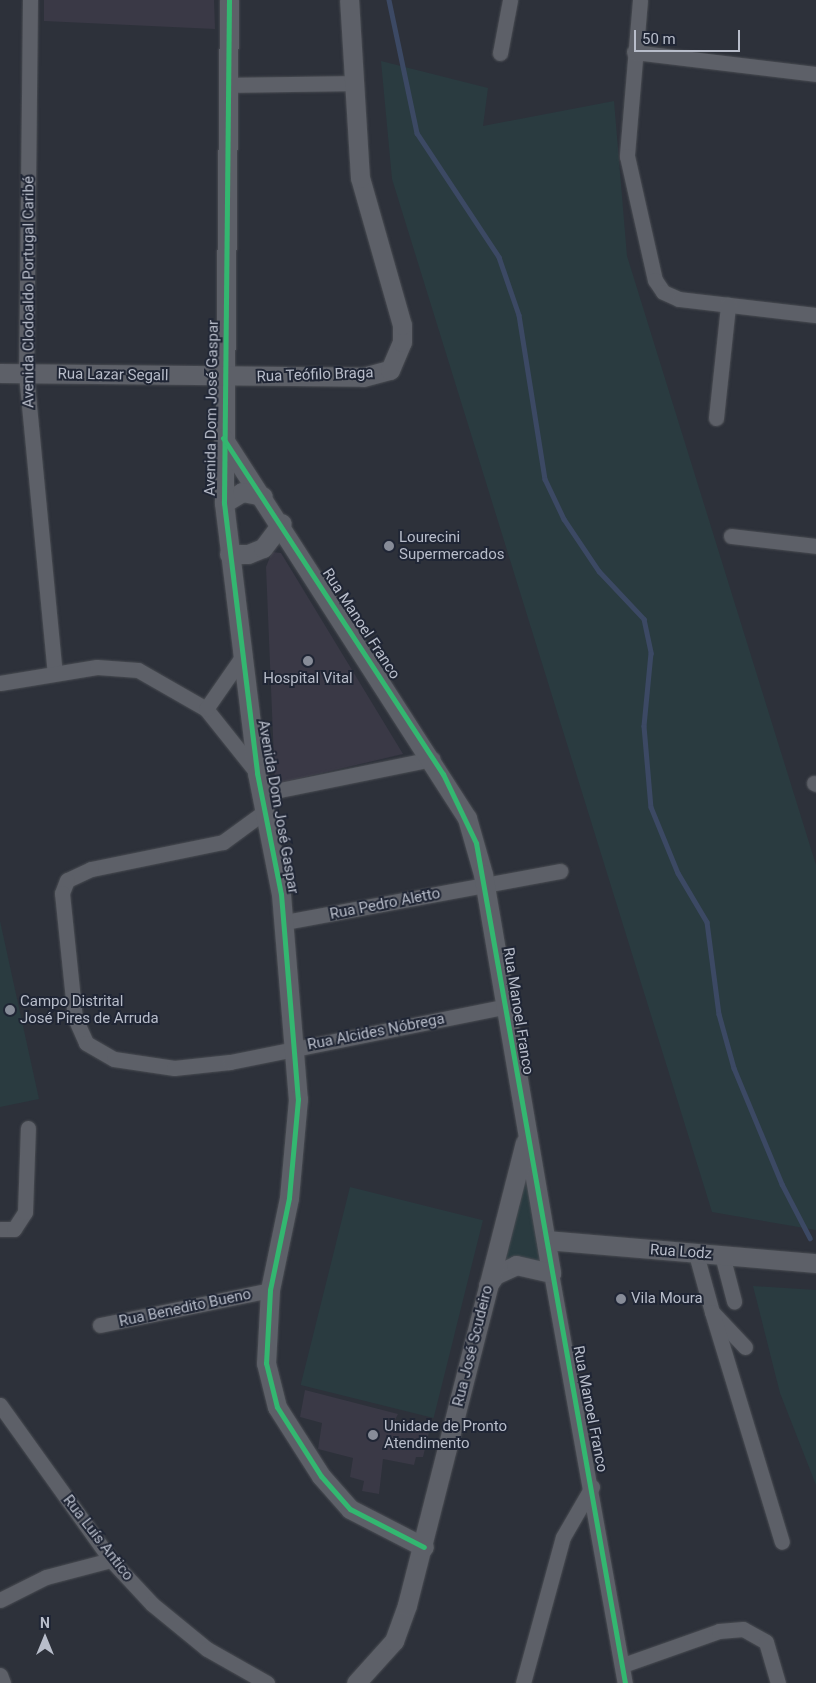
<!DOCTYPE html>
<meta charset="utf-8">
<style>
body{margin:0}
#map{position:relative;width:816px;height:1683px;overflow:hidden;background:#2d313a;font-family:Roboto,sans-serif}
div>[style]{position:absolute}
.medical>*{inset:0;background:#3a3946}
.green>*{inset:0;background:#2a3b40;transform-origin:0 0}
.stream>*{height:4.5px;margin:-2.25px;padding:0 2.25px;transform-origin:2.25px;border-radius:2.25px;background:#3c4964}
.roads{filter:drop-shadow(0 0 1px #494c52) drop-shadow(0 0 1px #494c52)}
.minor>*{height:15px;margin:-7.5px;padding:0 7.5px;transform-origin:7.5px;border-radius:7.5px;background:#5d6068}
.tertiary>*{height:19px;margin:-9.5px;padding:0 9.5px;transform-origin:9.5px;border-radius:9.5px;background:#5d6068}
.cycleway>*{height:5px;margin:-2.5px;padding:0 2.5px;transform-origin:2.5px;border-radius:2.5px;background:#33b770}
.dots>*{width:14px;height:14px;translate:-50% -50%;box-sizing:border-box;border:2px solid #202635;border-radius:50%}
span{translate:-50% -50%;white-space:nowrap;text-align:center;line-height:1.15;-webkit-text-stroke:4px #202635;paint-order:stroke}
.street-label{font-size:15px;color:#b8bdca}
.poi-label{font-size:15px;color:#b8bdca}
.left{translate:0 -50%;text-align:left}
.north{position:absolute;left:20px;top:1613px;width:50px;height:50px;-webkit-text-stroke:4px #202635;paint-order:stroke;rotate:0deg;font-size:14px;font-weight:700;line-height:20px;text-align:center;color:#b8bdca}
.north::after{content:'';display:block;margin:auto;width:18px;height:22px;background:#b8bdca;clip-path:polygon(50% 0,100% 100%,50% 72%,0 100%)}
.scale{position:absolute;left:634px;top:30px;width:106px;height:22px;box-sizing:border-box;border:2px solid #b8bdca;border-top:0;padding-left:6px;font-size:15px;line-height:18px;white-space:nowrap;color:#b8bdca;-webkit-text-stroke:4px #202635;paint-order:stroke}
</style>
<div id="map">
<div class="medical">
<div style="clip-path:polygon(44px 0,214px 0,215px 29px,44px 21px)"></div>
<div style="clip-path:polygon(272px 552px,281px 553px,403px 754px,275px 784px,266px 567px)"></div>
<div style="clip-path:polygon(305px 1390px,398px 1414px,395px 1420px,430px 1428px,423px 1457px,416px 1457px,414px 1465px,383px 1459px,379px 1494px,362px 1491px,364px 1481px,350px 1477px,353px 1458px,318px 1449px,322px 1423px,300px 1417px)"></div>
</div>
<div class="green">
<div style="clip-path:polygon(381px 61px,488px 88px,483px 126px,614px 101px,627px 256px,816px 865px,816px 1230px,712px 1212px,392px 179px)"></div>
<div style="clip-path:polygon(0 921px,39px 1099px,0 1107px)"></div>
<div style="clip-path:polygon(524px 1172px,544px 1262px,499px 1263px)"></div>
<div style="left:350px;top:1187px;width:137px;height:204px;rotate:14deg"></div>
<div style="clip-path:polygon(753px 1286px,816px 1290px,816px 1485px,780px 1393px)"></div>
</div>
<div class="stream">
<div style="left:389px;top:0;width:136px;rotate:78.1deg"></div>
<div style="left:417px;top:133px;width:149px;rotate:56.5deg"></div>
<div style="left:499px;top:257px;width:61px;rotate:71deg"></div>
<div style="left:519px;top:315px;width:166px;rotate:81deg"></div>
<div style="left:545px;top:479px;width:44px;rotate:64.6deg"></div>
<div style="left:564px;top:519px;width:63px;rotate:56.1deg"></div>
<div style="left:599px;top:571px;width:66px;rotate:46.8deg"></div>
<div style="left:644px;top:619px;width:35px;rotate:78deg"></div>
<div style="left:651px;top:653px;width:73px;rotate:95.5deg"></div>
<div style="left:644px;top:726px;width:81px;rotate:85.1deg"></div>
<div style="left:651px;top:807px;width:71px;rotate:67.8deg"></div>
<div style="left:678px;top:873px;width:57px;rotate:59.4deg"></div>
<div style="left:707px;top:922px;width:93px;rotate:82.6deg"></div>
<div style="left:719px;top:1014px;width:56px;rotate:74.5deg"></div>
<div style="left:734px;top:1068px;width:126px;rotate:67.5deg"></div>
<div style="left:782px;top:1184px;width:61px;rotate:62.6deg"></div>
</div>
<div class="roads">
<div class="minor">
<div style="left:30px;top:0;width:374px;rotate:90.6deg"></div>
<div style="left:26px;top:374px;width:300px;rotate:84.5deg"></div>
<div style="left:640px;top:0;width:157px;rotate:94.8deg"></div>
<div style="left:627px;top:156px;width:127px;rotate:77.3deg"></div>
<div style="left:655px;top:280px;width:14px;rotate:56deg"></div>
<div style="left:663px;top:292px;width:17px;rotate:24deg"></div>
<div style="left:679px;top:299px;width:138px;rotate:6.7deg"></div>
<div style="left:634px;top:52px;width:183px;rotate:6.9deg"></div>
<div style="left:500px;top:53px;width:54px;rotate:-79.3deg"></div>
<div style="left:228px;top:85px;width:126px;rotate:-0.9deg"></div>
<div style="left:716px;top:418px;width:114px;rotate:-83.9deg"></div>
<div style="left:731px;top:536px;width:86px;rotate:6.7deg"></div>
<div style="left:0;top:683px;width:98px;rotate:-9.4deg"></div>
<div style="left:97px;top:667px;width:41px;rotate:4.2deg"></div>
<div style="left:138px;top:670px;width:78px;rotate:29.8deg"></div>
<div style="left:206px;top:709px;width:82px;rotate:51.4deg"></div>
<div style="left:206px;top:709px;width:63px;rotate:-55.3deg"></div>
<div style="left:814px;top:783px;width:2px;rotate:27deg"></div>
<div style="left:260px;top:794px;width:176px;rotate:-11.5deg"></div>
<div style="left:264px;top:812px;width:51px;rotate:143.8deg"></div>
<div style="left:223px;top:842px;width:135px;rotate:168.4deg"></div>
<div style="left:91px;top:869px;width:26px;rotate:155deg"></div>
<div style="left:67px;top:880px;width:14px;rotate:111deg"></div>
<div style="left:62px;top:893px;width:126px;rotate:84.1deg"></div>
<div style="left:75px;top:1018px;width:27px;rotate:66deg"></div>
<div style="left:86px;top:1043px;width:32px;rotate:30deg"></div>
<div style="left:114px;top:1059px;width:61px;rotate:8.5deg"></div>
<div style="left:174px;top:1068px;width:56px;rotate:-6.1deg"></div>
<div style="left:230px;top:1062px;width:279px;rotate:-11.4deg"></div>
<div style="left:285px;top:922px;width:280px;rotate:-10.5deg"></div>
<div style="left:0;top:1229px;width:14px"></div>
<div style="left:14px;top:1229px;width:20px;rotate:-57deg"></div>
<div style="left:25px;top:1212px;width:84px;rotate:-88deg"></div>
<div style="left:696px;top:1254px;width:60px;rotate:74.6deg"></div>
<div style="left:712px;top:1312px;width:48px;rotate:46.7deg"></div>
<div style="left:722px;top:1255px;width:48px;rotate:75.4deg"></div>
<div style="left:551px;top:1273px;width:417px;rotate:79.8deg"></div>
<div style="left:712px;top:1312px;width:240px;rotate:73.1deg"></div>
<div style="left:100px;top:1325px;width:174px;rotate:-11.6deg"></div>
<div style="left:0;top:1405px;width:191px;rotate:54.4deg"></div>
<div style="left:111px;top:1560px;width:60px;rotate:47deg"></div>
<div style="left:152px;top:1604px;width:71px;rotate:39.3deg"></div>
<div style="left:207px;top:1649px;width:69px;rotate:29.5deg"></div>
<div style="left:0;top:1600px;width:51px;rotate:-26.6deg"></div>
<div style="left:46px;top:1577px;width:67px;rotate:-14.7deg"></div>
<div style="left:623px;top:1665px;width:102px;rotate:-19.5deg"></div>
<div style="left:719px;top:1631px;width:24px;rotate:-5deg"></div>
<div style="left:743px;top:1629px;width:26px;rotate:29deg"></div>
<div style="left:766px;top:1642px;width:43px;rotate:73.7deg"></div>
<div style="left:0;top:1675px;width:9px;rotate:69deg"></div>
<div style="left:523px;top:1683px;width:151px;rotate:-74.7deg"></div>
<div style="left:563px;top:1537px;width:58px;rotate:-59.9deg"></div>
</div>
<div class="tertiary">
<div style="left:229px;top:0;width:503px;rotate:90.57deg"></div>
<div style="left:224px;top:503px;width:272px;rotate:83deg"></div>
<div style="left:257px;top:773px;width:123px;rotate:78.8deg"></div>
<div style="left:281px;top:894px;width:206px;rotate:85.3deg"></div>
<div style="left:298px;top:1099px;width:99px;rotate:95.2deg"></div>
<div style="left:289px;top:1198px;width:94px;rotate:101.7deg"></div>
<div style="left:270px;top:1290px;width:73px;rotate:93.1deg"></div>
<div style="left:266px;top:1363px;width:45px;rotate:76deg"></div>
<div style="left:277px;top:1407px;width:82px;rotate:57.5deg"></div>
<div style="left:321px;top:1476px;width:44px;rotate:48.7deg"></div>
<div style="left:350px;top:1509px;width:83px;rotate:27.2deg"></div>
<div style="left:0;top:373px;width:363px;rotate:0.6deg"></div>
<div style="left:363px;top:377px;width:28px;rotate:-15deg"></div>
<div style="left:390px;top:370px;width:30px;rotate:-67deg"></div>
<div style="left:402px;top:342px;width:17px;rotate:-90deg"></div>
<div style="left:402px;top:325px;width:153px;rotate:-105.9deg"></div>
<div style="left:360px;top:178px;width:178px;rotate:-93.5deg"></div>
<div style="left:223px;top:438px;width:452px;rotate:57.3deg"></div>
<div style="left:467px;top:818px;width:58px;rotate:74.1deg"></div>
<div style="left:483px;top:874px;width:405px;rotate:80.3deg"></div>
<div style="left:224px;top:503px;width:21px;rotate:-31deg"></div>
<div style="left:242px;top:492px;width:21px;rotate:11deg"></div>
<div style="left:229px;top:554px;width:19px"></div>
<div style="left:248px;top:554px;width:16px;rotate:-22deg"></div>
<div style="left:263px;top:548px;width:31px;rotate:-53deg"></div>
<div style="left:546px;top:1240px;width:271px;rotate:4.9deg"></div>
<div style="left:488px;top:1285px;width:12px;rotate:-55deg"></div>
<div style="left:495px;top:1275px;width:23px;rotate:-25deg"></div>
<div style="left:516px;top:1265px;width:36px;rotate:13deg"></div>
<div style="left:356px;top:1683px;width:57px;rotate:-47.9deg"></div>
<div style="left:394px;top:1641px;width:38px;rotate:-70deg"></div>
<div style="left:407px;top:1605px;width:477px;rotate:-75.7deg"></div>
</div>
</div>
<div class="cycleway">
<div style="left:229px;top:0;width:503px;rotate:90.57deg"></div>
<div style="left:224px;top:503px;width:272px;rotate:83deg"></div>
<div style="left:257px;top:773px;width:123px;rotate:78.8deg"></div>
<div style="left:281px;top:894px;width:206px;rotate:85.3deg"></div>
<div style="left:298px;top:1099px;width:99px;rotate:95.2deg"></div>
<div style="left:289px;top:1198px;width:94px;rotate:101.7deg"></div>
<div style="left:270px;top:1290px;width:73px;rotate:93.1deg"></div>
<div style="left:266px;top:1363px;width:45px;rotate:76deg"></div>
<div style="left:277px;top:1407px;width:82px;rotate:57.5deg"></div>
<div style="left:321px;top:1476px;width:44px;rotate:48.7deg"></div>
<div style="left:350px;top:1509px;width:83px;rotate:27.2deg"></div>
<div style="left:223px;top:438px;width:402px;rotate:56.8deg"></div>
<div style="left:443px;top:774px;width:76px;rotate:64.4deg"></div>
<div style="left:476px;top:843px;width:853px;rotate:79.94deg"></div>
</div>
<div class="dots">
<div style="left:389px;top:546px;background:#878c98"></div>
<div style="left:308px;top:661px;background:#878c98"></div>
<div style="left:10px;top:1010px;background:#878c98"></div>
<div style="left:621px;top:1299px;background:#878c98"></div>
<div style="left:373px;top:1435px;background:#878c98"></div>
</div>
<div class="street-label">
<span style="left:29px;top:292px;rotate:-90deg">Avenida Clodoaldo Portugal Caribé</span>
<span style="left:113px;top:375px;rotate:1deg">Rua Lazar Segall</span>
<span style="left:315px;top:375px;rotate:-2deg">Rua Teófilo Braga</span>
<span style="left:212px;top:408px;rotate:-89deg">Avenida Dom José Gaspar</span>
<span style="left:361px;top:624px;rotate:57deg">Rua Manoel Franco</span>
<span style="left:278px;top:807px;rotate:80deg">Avenida Dom José Gaspar</span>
<span style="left:385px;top:904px;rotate:-11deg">Rua Pedro Aletto</span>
<span style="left:518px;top:1011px;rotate:81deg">Rua Manoel Franco</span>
<span style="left:376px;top:1032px;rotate:-11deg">Rua Alcides Nóbrega</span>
<span style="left:681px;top:1252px;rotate:4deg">Rua Lodz</span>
<span style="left:185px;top:1308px;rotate:-12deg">Rua Benedito Bueno</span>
<span style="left:473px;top:1346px;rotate:-76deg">Rua José Scudeiro</span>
<span style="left:590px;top:1409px;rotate:79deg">Rua Manoel Franco</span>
<span style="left:98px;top:1538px;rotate:52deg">Rua Luís Antico</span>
</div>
<div class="poi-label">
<span class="left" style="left:399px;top:546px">Lourecini<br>Supermercados</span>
<span style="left:308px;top:679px">Hospital Vital</span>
<span class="left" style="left:20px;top:1010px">Campo Distrital<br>José Pires de Arruda</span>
<span class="left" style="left:631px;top:1299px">Vila Moura</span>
<span class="left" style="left:384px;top:1435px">Unidade de Pronto<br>Atendimento</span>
</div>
<div class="north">N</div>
<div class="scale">50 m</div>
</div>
